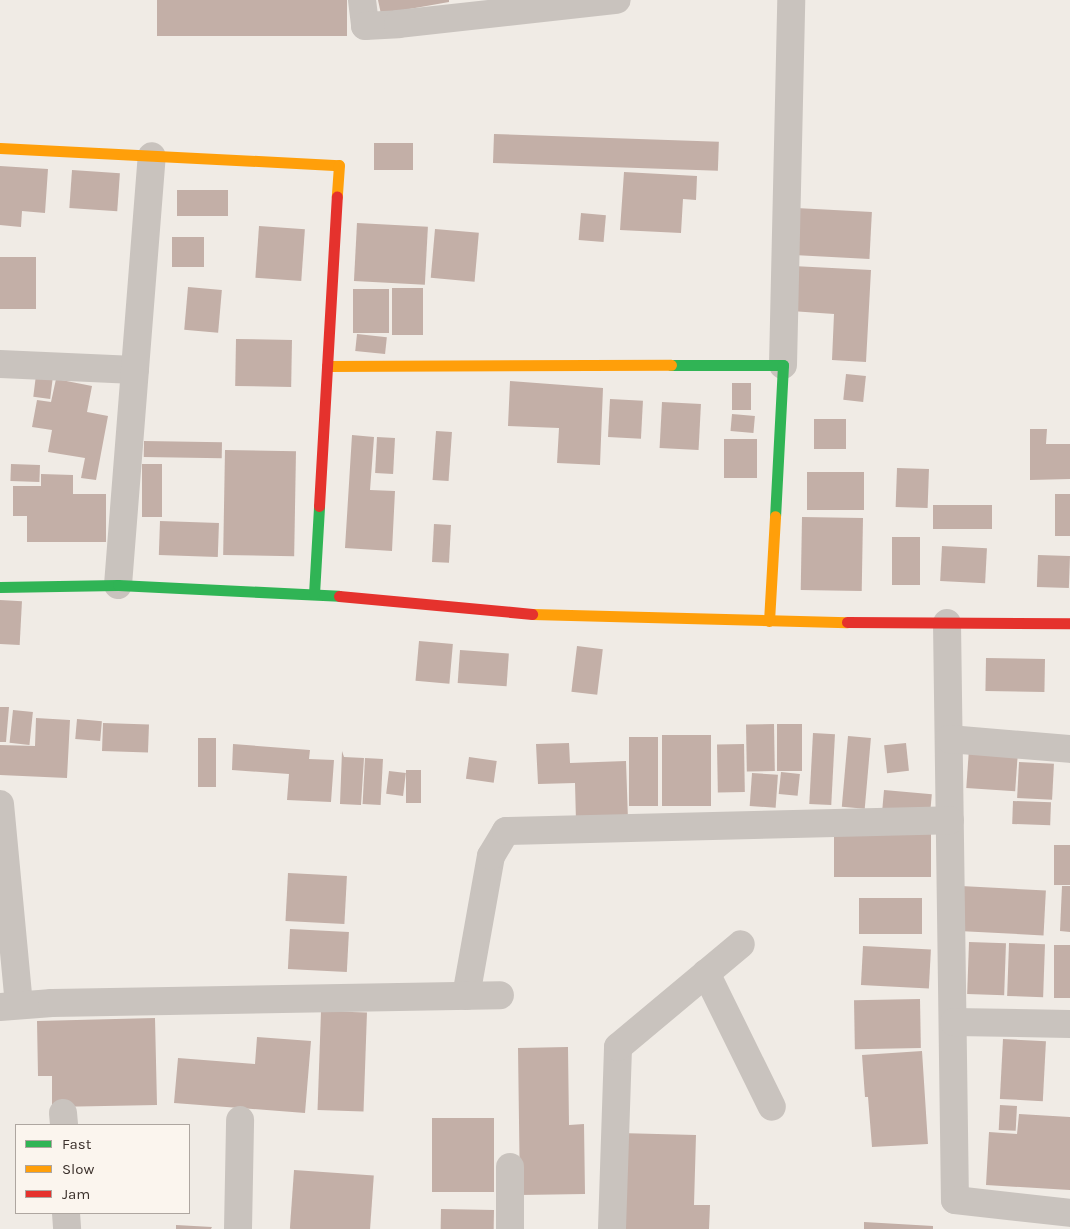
<!DOCTYPE html>
<style>
body{margin:0}
#map{position:relative;width:1070px;height:1229px;overflow:hidden;background:#f0ebe5;font-family:Karla,sans-serif}
div>[style]{position:absolute}
.building>*{inset:0;background:#c3afa7;transform-origin:0 0}
.street>*{height:28px;margin:-14px;padding:0 14px;transform-origin:14px;border-radius:14px;background:#c9c3be}
.fast>*{height:11px;margin:-5.5px;padding:0 5.5px;transform-origin:5.5px;border-radius:5.5px;background:#30b455}
.slow>*{height:11px;margin:-5.5px;padding:0 5.5px;transform-origin:5.5px;border-radius:5.5px;background:#ff9f0a}
.jam>*{height:11px;margin:-5.5px;padding:0 5.5px;transform-origin:5.5px;border-radius:5.5px;background:#e5322d}
span{translate:-50% -50%;white-space:nowrap;text-align:center;line-height:1.15;-webkit-text-stroke:5px #fbf5ee;paint-order:stroke}
.legend{position:absolute;left:15px;top:1124px;width:175px;height:90px;box-sizing:border-box;background:#fbf5ee;border:1px solid #aea6a0;margin:0;padding:6px 9px;list-style:none;font-size:15px;color:#3b302b}
.legend li{display:flex;align-items:center;gap:10px;height:25px}
.legend b{width:25px;border:1px solid #aea6a0}
</style>
<div id="map">
<div class="building">
<div style="left:157px;top:0;width:190px;height:36px"></div>
<div style="clip-path:polygon(378px 0,449px 0,449px 2px,381px 14px)"></div>
<div style="left:494px;top:134px;width:225px;height:29px;rotate:2deg"></div>
<div style="left:374px;top:143px;width:39px;height:27px"></div>
<div style="clip-path:polygon(0 166px,48px 169px,45px 213px,22px 211px,21px 227px,0 225px)"></div>
<div style="left:72px;top:170px;width:48px;height:38px;rotate:4deg"></div>
<div style="clip-path:polygon(624px 172px,697px 176px,696px 200px,683px 199px,681px 233px,620px 230px)"></div>
<div style="left:177px;top:190px;width:51px;height:26px"></div>
<div style="left:796px;top:208px;width:76px;height:47px;rotate:3deg"></div>
<div style="left:581px;top:213px;width:25px;height:27px;rotate:5deg"></div>
<div style="left:357px;top:223px;width:71px;height:58px;rotate:3deg"></div>
<div style="left:259px;top:226px;width:46px;height:52px;rotate:4deg"></div>
<div style="left:435px;top:229px;width:44px;height:49px;rotate:5deg"></div>
<div style="left:172px;top:237px;width:32px;height:30px"></div>
<div style="left:0;top:257px;width:36px;height:52px"></div>
<div style="clip-path:polygon(793px 266px,871px 270px,866px 362px,832px 360px,834px 314px,791px 311px)"></div>
<div style="left:188px;top:287px;width:34px;height:43px;rotate:5deg"></div>
<div style="left:392px;top:288px;width:31px;height:47px"></div>
<div style="left:353px;top:289px;width:36px;height:44px"></div>
<div style="left:357px;top:334px;width:30px;height:17px;rotate:6deg"></div>
<div style="left:236px;top:339px;width:56px;height:47px;rotate:1deg"></div>
<div style="left:846px;top:374px;width:20px;height:26px;rotate:6deg"></div>
<div style="left:36px;top:375px;width:17px;height:22px;rotate:7deg"></div>
<div style="clip-path:polygon(56px 379px,92px 386px,87px 412px,108px 416px,96px 480px,81px 478px,85px 458px,48px 452px,52px 430px,32px 427px,37px 400px,51px 402px)"></div>
<div style="clip-path:polygon(510px 381px,603px 388px,600px 465px,557px 463px,559px 428px,508px 426px)"></div>
<div style="left:732px;top:383px;width:19px;height:27px"></div>
<div style="left:610px;top:399px;width:33px;height:38px;rotate:3deg"></div>
<div style="left:662px;top:402px;width:39px;height:46px;rotate:3deg"></div>
<div style="left:732px;top:414px;width:23px;height:17px;rotate:5deg"></div>
<div style="left:814px;top:419px;width:32px;height:30px"></div>
<div style="clip-path:polygon(1030px 429px,1047px 429px,1046px 444px,1070px 444px,1070px 479px,1030px 480px)"></div>
<div style="left:436px;top:431px;width:16px;height:49px;rotate:4deg"></div>
<div style="clip-path:polygon(352px 435px,374px 437px,370px 490px,395px 491px,392px 551px,345px 548px)"></div>
<div style="left:377px;top:437px;width:18px;height:36px;rotate:3deg"></div>
<div style="left:724px;top:439px;width:33px;height:39px"></div>
<div style="left:144px;top:441px;width:78px;height:16px;rotate:1deg"></div>
<div style="left:225px;top:450px;width:71px;height:105px;rotate:1deg"></div>
<div style="left:11px;top:464px;width:29px;height:17px;rotate:2deg"></div>
<div style="left:142px;top:464px;width:20px;height:53px"></div>
<div style="left:897px;top:468px;width:32px;height:39px;rotate:2deg"></div>
<div style="left:807px;top:472px;width:57px;height:38px"></div>
<div style="clip-path:polygon(41px 474px,73px 475px,73px 494px,106px 494px,106px 542px,27px 542px,27px 516px,13px 516px,13px 486px,41px 486px)"></div>
<div style="left:1055px;top:494px;width:15px;height:42px"></div>
<div style="left:933px;top:505px;width:59px;height:24px"></div>
<div style="left:802px;top:517px;width:61px;height:73px;rotate:1deg"></div>
<div style="left:160px;top:521px;width:59px;height:34px;rotate:2deg"></div>
<div style="left:434px;top:524px;width:17px;height:38px;rotate:3deg"></div>
<div style="left:892px;top:537px;width:28px;height:48px"></div>
<div style="left:942px;top:546px;width:45px;height:35px;rotate:3deg"></div>
<div style="left:1038px;top:555px;width:32px;height:32px;rotate:2deg"></div>
<div style="left:0;top:600px;width:22px;height:44px;rotate:3deg"></div>
<div style="left:419px;top:641px;width:34px;height:40px;rotate:5deg"></div>
<div style="left:577px;top:646px;width:26px;height:46px;rotate:7deg"></div>
<div style="left:460px;top:650px;width:49px;height:33px;rotate:4deg"></div>
<div style="left:986px;top:658px;width:59px;height:33px;rotate:1deg"></div>
<div style="clip-path:polygon(0 707px,9px 707px,6px 742px,0 742px)"></div>
<div style="left:13px;top:710px;width:20px;height:33px;rotate:6deg"></div>
<div style="clip-path:polygon(36px 718px,70px 720px,67px 778px,0 775px,0 745px,35px 746px)"></div>
<div style="left:77px;top:719px;width:25px;height:20px;rotate:5deg"></div>
<div style="left:103px;top:723px;width:46px;height:28px;rotate:2deg"></div>
<div style="left:774px;top:724px;width:47px;height:28px;rotate:89deg"></div>
<div style="left:777px;top:724px;width:25px;height:47px"></div>
<div style="left:813px;top:733px;width:22px;height:71px;rotate:3deg"></div>
<div style="left:662px;top:735px;width:49px;height:71px"></div>
<div style="left:848px;top:736px;width:23px;height:71px;rotate:5deg"></div>
<div style="left:629px;top:737px;width:29px;height:69px"></div>
<div style="left:198px;top:738px;width:18px;height:49px"></div>
<div style="clip-path:polygon(569px 743px,570px 763px,626px 761px,628px 820px,576px 822px,575px 783px,538px 784px,536px 744px)"></div>
<div style="left:906px;top:743px;width:28px;height:22px;rotate:84deg"></div>
<div style="clip-path:polygon(233px 744px,310px 750px,309px 759px,334px 760px,331px 802px,287px 800px,289px 774px,232px 770px)"></div>
<div style="left:744px;top:744px;width:48px;height:27px;rotate:89deg"></div>
<div style="left:969px;top:749px;width:49px;height:39px;rotate:4deg"></div>
<div style="clip-path:polygon(342px 751px,344px 757px,364px 758px,361px 805px,340px 804px)"></div>
<div style="left:469px;top:757px;width:28px;height:22px;rotate:8deg"></div>
<div style="left:365px;top:758px;width:18px;height:46px;rotate:3deg"></div>
<div style="left:1019px;top:762px;width:35px;height:36px;rotate:3deg"></div>
<div style="left:406px;top:770px;width:15px;height:33px"></div>
<div style="left:389px;top:771px;width:17px;height:23px;rotate:7deg"></div>
<div style="left:781px;top:772px;width:19px;height:22px;rotate:6deg"></div>
<div style="left:752px;top:773px;width:26px;height:33px;rotate:4deg"></div>
<div style="left:884px;top:790px;width:48px;height:20px;rotate:5deg"></div>
<div style="left:1013px;top:801px;width:38px;height:23px;rotate:2deg"></div>
<div style="left:834px;top:828px;width:97px;height:49px"></div>
<div style="left:1054px;top:845px;width:16px;height:40px"></div>
<div style="left:288px;top:873px;width:59px;height:48px;rotate:3deg"></div>
<div style="left:961px;top:886px;width:85px;height:45px;rotate:3deg"></div>
<div style="clip-path:polygon(1062px 886px,1070px 886px,1070px 932px,1060px 931px)"></div>
<div style="left:859px;top:898px;width:63px;height:36px"></div>
<div style="left:290px;top:929px;width:59px;height:40px;rotate:3deg"></div>
<div style="left:969px;top:942px;width:37px;height:52px;rotate:2deg"></div>
<div style="left:1009px;top:943px;width:36px;height:53px;rotate:2deg"></div>
<div style="left:1054px;top:945px;width:16px;height:53px"></div>
<div style="left:863px;top:946px;width:68px;height:39px;rotate:3deg"></div>
<div style="left:920px;top:999px;width:49px;height:66px;rotate:89deg"></div>
<div style="left:321px;top:1011px;width:46px;height:99px;rotate:2deg"></div>
<div style="clip-path:polygon(155px 1018px,157px 1105px,52px 1107px,52px 1076px,38px 1076px,37px 1021px)"></div>
<div style="clip-path:polygon(257px 1037px,311px 1041px,305px 1113px,174px 1103px,178px 1058px,255px 1064px)"></div>
<div style="left:1003px;top:1039px;width:43px;height:60px;rotate:3deg"></div>
<div style="clip-path:polygon(568px 1047px,569px 1125px,584px 1124px,585px 1194px,520px 1195px,518px 1048px)"></div>
<div style="clip-path:polygon(922px 1051px,928px 1144px,872px 1147px,868px 1097px,865px 1097px,862px 1055px)"></div>
<div style="left:1000px;top:1105px;width:17px;height:25px;rotate:3deg"></div>
<div style="clip-path:polygon(1019px 1114px,1070px 1117px,1070px 1190px,986px 1185px,989px 1132px,1017px 1134px)"></div>
<div style="left:432px;top:1118px;width:62px;height:74px"></div>
<div style="clip-path:polygon(619px 1133px,696px 1135px,694px 1205px,710px 1205px,709px 1229px,617px 1229px)"></div>
<div style="left:294px;top:1170px;width:80px;height:59px;rotate:4deg"></div>
<div style="left:441px;top:1209px;width:53px;height:20px;rotate:1deg"></div>
<div style="clip-path:polygon(864px 1222px,933px 1226px,933px 1229px,864px 1229px)"></div>
<div style="clip-path:polygon(176px 1225px,212px 1227px,211px 1229px,176px 1229px)"></div>
</div>
<div class="street">
<div style="left:362px;top:0;width:26px;rotate:83deg"></div>
<div style="left:365px;top:26px;width:33px;rotate:-3deg"></div>
<div style="left:398px;top:24px;width:220px;rotate:-6.3deg"></div>
<div style="left:0;top:364px;width:135px;rotate:2.5deg"></div>
<div style="left:783px;top:365px;width:365px;rotate:-88.7deg"></div>
<div style="left:118px;top:585px;width:430px;rotate:-85.5deg"></div>
<div style="left:947px;top:623px;width:577px;rotate:89.21deg"></div>
<div style="left:955px;top:1200px;width:116px;rotate:6.4deg"></div>
<div style="left:949px;top:739px;width:121px;rotate:4.7deg"></div>
<div style="left:0;top:804px;width:202px;rotate:84.6deg"></div>
<div style="left:706px;top:973px;width:149px;rotate:63.8deg"></div>
<div style="left:466px;top:996px;width:142px;rotate:-79.9deg"></div>
<div style="left:491px;top:856px;width:29px;rotate:-59deg"></div>
<div style="left:506px;top:831px;width:444px;rotate:-1.4deg"></div>
<div style="left:0;top:1007px;width:52px;rotate:-4.4deg"></div>
<div style="left:52px;top:1003px;width:448px;rotate:-1deg"></div>
<div style="left:954px;top:1022px;width:116px;rotate:1deg"></div>
<div style="left:63px;top:1113px;width:12px;rotate:85deg"></div>
<div style="left:66px;top:1213px;width:16px;rotate:86deg"></div>
<div style="left:238px;top:1229px;width:109px;rotate:-88.9deg"></div>
<div style="left:510px;top:1229px;width:62px;rotate:-90deg"></div>
<div style="left:612px;top:1229px;width:182px;rotate:-88.1deg"></div>
<div style="left:618px;top:1047px;width:160px;rotate:-39.9deg"></div>
</div>
<div class="fast">
<div style="left:671px;top:365px;width:112px"></div>
<div style="left:783px;top:365px;width:151px;rotate:93deg"></div>
<div style="left:0;top:587px;width:118px;rotate:-1deg"></div>
<div style="left:118px;top:585px;width:221px;rotate:2.8deg"></div>
<div style="left:314px;top:594px;width:88px;rotate:-86.7deg"></div>
</div>
<div class="slow">
<div style="left:0;top:148px;width:339px;rotate:2.9deg"></div>
<div style="left:339px;top:165px;width:32px;rotate:94deg"></div>
<div style="left:327px;top:366px;width:344px;rotate:-0.2deg"></div>
<div style="left:532px;top:614px;width:315px;rotate:1.5deg"></div>
<div style="left:769px;top:621px;width:105px;rotate:-86.7deg"></div>
</div>
<div class="jam">
<div style="left:319px;top:506px;width:310px;rotate:-86.7deg"></div>
<div style="left:339px;top:596px;width:194px;rotate:5.3deg"></div>
<div style="left:847px;top:622px;width:223px;rotate:0.3deg"></div>
</div>
<ul class="legend">
<li><b style="height:6px;background:#30b455"></b>Fast</li>
<li><b style="height:6px;background:#ff9f0a"></b>Slow</li>
<li><b style="height:6px;background:#e5322d"></b>Jam</li>
</ul>
</div>
